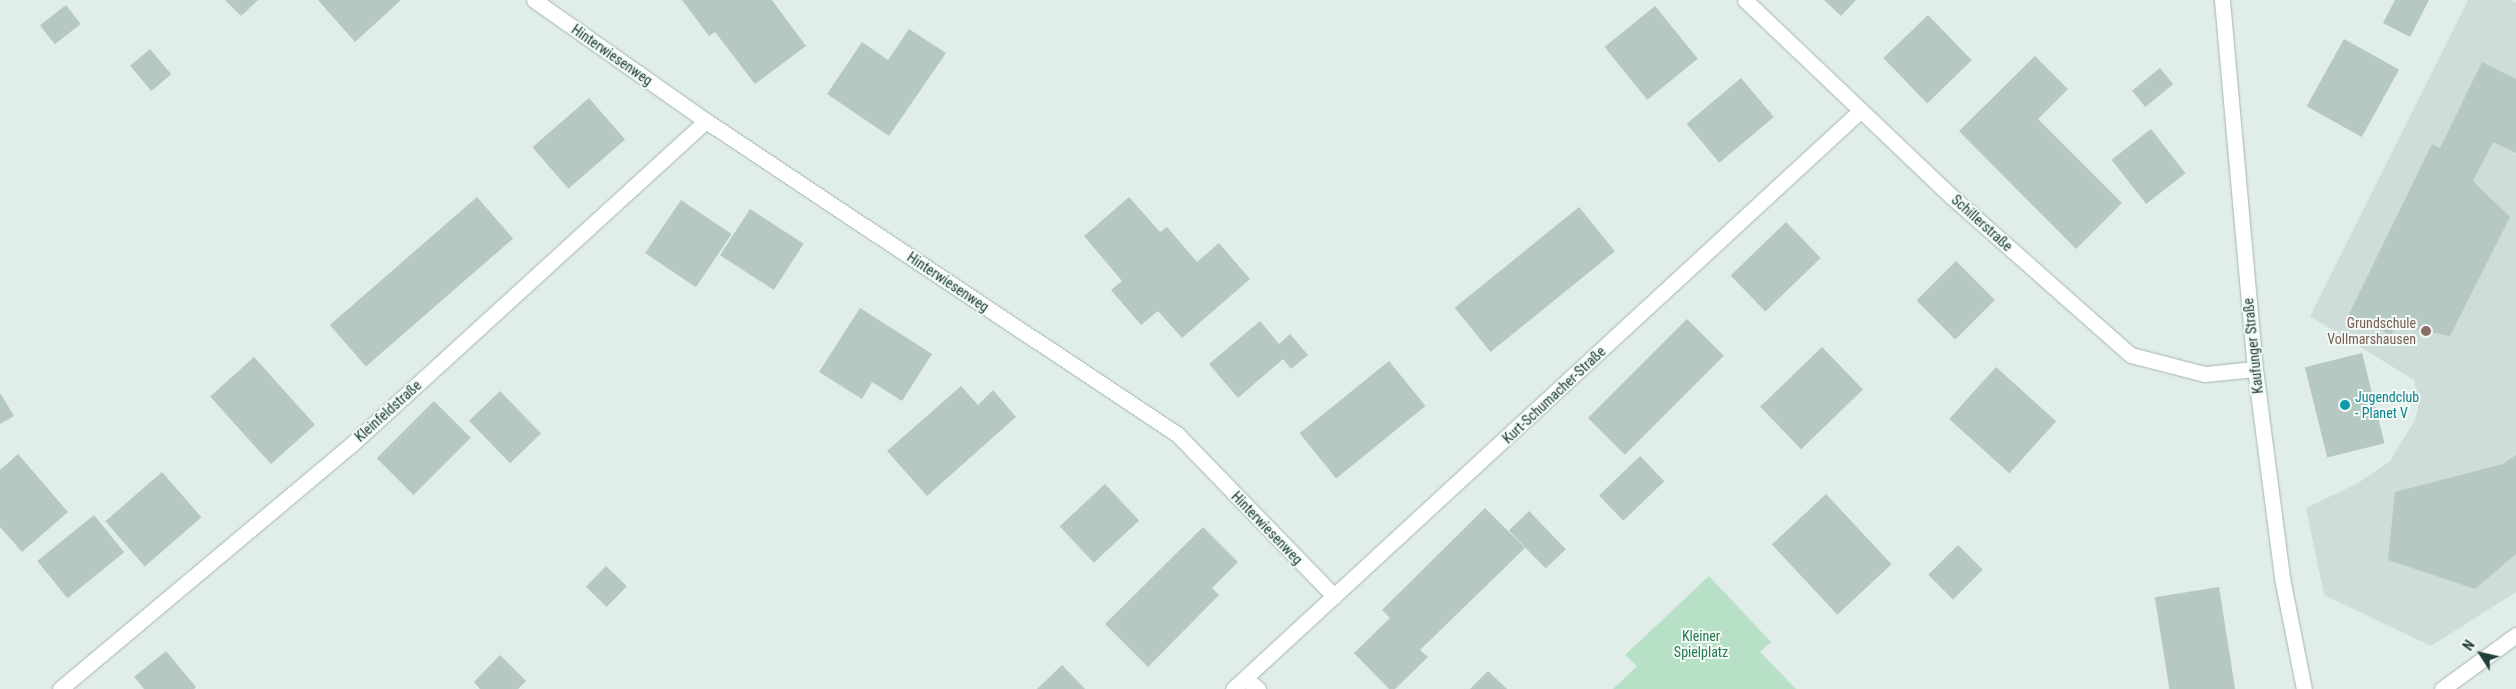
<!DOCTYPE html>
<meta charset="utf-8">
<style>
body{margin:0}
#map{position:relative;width:2516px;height:689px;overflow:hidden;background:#e1ede9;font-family:"Roboto Condensed",sans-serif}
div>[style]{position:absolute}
.built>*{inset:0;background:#cfddd8}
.green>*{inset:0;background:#b8e0c6}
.building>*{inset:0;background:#b6c8c2;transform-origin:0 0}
.roads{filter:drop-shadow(0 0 1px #a3b6b1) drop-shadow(0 0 1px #a3b6b1)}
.minor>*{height:15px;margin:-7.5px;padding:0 7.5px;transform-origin:7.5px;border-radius:7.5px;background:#fff}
.secondary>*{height:15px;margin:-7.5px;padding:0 7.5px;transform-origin:7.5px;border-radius:7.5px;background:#fff}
.dots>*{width:14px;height:14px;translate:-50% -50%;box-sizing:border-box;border:2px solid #f2f9f6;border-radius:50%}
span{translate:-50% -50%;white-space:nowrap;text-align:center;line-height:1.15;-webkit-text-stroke:4px #f2f9f6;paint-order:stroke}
.street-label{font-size:14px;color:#20403a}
.education-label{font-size:14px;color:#785e54}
.right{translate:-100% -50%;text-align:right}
.culture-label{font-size:14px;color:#0d838f}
.left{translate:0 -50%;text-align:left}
.park-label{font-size:14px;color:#267b4d}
.north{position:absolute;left:2456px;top:629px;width:50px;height:50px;-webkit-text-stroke:4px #f2f9f6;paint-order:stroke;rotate:305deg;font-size:14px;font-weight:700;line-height:20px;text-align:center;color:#20403a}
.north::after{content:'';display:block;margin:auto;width:18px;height:22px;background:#20403a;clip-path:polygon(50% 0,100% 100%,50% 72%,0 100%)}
</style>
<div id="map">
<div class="built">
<div style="clip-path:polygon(2468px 0,2510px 0,2516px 3px,2516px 592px,2431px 646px,2324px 595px,2306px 508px,2358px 483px,2390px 461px,2415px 420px,2419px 403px,2414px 380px,2310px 316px)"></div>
</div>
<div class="green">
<div style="clip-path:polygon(1709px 576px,1771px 642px,1760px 652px,1796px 689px,1613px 689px,1637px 666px,1625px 655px)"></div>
</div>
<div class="building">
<div style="clip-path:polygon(225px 0,258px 0,241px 16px)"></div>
<div style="clip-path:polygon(318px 0,401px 0,355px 42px)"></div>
<div style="clip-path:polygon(682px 0,772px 0,806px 46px,755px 84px,715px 32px,709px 36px)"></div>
<div style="clip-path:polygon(1824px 0,1856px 0,1841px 16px)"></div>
<div style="clip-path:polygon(2395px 0,2429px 0,2410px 37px,2383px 23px)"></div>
<div style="left:66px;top:5px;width:24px;height:33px;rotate:52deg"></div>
<div style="left:1655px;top:6px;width:68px;height:65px;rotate:51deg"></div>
<div style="left:1928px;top:15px;width:63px;height:62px;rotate:46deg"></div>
<div style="clip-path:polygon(909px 29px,946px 53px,889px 136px,827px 94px,862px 42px,888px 60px)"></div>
<div style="left:2344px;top:39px;width:63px;height:77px;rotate:29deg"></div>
<div style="left:150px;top:49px;width:33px;height:26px;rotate:50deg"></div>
<div style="clip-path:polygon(2035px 56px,2068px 89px,2038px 119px,2122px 203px,2076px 249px,1959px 131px)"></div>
<div style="clip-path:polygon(2482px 62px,2516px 79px,2516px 153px,2493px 142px,2473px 181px,2510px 217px,2450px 336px,2396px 326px,2391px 335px,2349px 314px,2432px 144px,2440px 148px)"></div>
<div style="left:2160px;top:68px;width:21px;height:36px;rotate:51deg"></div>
<div style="left:1741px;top:78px;width:51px;height:71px;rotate:50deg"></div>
<div style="left:589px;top:98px;width:55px;height:75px;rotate:49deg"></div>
<div style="left:2151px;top:129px;width:56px;height:50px;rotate:52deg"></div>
<div style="left:477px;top:197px;width:55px;height:195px;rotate:49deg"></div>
<div style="clip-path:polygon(1129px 197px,1160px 232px,1167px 227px,1197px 262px,1219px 243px,1250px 279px,1182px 338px,1158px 311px,1141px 325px,1111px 290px,1122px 281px,1084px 236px)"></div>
<div style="left:681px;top:200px;width:61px;height:64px;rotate:34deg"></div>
<div style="left:1579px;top:207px;width:57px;height:160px;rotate:51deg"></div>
<div style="left:750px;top:209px;width:64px;height:55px;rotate:33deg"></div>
<div style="left:1786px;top:222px;width:50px;height:77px;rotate:46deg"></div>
<div style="left:1956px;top:261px;width:55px;height:56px;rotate:45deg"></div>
<div style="clip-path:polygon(860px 308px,932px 354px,902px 401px,872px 382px,862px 399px,819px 372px)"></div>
<div style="left:1687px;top:319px;width:52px;height:140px;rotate:45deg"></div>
<div style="clip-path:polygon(1260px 321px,1279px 344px,1290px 334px,1308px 355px,1291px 369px,1283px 359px,1238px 398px,1209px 364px)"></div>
<div style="left:1822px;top:347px;width:59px;height:86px;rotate:46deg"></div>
<div style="left:2362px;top:353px;width:93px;height:59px;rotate:76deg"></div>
<div style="left:254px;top:357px;width:91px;height:59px;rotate:48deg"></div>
<div style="left:1389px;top:361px;width:58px;height:115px;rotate:51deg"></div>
<div style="left:1996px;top:367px;width:81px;height:70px;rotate:42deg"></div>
<div style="clip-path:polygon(961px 386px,978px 405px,993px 390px,1016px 417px,927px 496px,887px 451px)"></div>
<div style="left:500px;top:391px;width:59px;height:43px;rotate:46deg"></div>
<div style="clip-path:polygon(0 393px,14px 416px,0 424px)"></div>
<div style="left:434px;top:401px;width:52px;height:81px;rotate:45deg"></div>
<div style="clip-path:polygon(18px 454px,68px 512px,22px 552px,0 527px,0 470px)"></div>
<div style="clip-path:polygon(2516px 455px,2516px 554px,2475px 589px,2388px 560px,2395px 492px,2503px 464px)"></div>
<div style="left:1640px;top:456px;width:35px;height:57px;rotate:46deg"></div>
<div style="left:162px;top:472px;width:60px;height:75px;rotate:49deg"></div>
<div style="left:1105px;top:484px;width:50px;height:62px;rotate:47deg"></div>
<div style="left:1826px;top:494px;width:96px;height:74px;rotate:47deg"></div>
<div style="clip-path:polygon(1485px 508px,1525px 548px,1420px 650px,1428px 657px,1395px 689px,1389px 689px,1354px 653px,1390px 618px,1382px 610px)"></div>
<div style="left:1529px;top:511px;width:53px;height:28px;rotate:46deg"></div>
<div style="left:94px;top:515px;width:48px;height:73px;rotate:51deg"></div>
<div style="clip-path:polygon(1203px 527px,1238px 562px,1212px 588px,1219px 595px,1148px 667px,1105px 624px)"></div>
<div style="left:1958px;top:545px;width:35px;height:42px;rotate:45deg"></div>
<div style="left:606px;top:566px;width:29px;height:29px;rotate:44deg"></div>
<div style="left:2219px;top:587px;width:103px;height:65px;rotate:81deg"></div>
<div style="clip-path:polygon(166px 651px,196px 687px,194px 689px,144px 689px,134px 677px)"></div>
<div style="clip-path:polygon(500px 655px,526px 681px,518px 689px,480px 689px,474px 682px)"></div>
<div style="clip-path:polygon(1062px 665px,1085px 689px,1037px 689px)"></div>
<div style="clip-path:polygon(1488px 671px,1507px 689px,1470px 689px)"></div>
</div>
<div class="roads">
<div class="minor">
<div style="left:534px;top:0;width:210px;rotate:35.1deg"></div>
<div style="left:706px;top:121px;width:566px;rotate:33.61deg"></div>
<div style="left:1177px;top:434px;width:226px;rotate:45.9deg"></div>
<div style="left:1745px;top:0;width:284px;rotate:43.6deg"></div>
<div style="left:1951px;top:196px;width:240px;rotate:41.5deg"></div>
<div style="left:2131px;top:355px;width:76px;rotate:14.4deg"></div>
<div style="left:2205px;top:374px;width:50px;rotate:-5.7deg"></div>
<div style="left:1245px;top:678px;width:17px;rotate:40deg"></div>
<div style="left:60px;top:689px;width:381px;rotate:-40deg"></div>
<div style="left:352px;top:444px;width:479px;rotate:-42.4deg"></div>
<div style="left:1233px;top:689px;width:853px;rotate:-42.67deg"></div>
<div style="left:2442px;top:689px;width:92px;rotate:-36.1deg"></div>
</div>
<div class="secondary">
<div style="left:2222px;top:0;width:370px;rotate:84.9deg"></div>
<div style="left:2255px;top:369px;width:211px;rotate:82.6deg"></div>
<div style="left:2282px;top:578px;width:113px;rotate:78.8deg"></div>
</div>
</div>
<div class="dots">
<div style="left:2426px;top:331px;background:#8d6e63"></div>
<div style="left:2345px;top:405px;background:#0f9aa8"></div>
</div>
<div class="street-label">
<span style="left:612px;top:55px;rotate:35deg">Hinterwiesenweg</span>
<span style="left:1982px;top:223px;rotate:42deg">Schillerstraße</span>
<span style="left:948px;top:282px;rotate:34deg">Hinterwiesenweg</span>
<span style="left:2253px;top:346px;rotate:-96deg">Kaufunger Straße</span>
<span style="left:1554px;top:395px;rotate:-43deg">Kurt-Schumacher-Straße</span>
<span style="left:388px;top:411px;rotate:-42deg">Kleinfeldstraße</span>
<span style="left:1267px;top:528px;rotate:46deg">Hinterwiesenweg</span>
</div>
<div class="education-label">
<span class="right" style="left:2416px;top:331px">Grundschule<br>Vollmarshausen</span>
</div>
<div class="culture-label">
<span class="left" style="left:2355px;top:405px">Jugendclub<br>- Planet V</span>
</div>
<div class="park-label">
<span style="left:1701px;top:644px">Kleiner<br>Spielplatz</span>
</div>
<div class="north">N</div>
</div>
